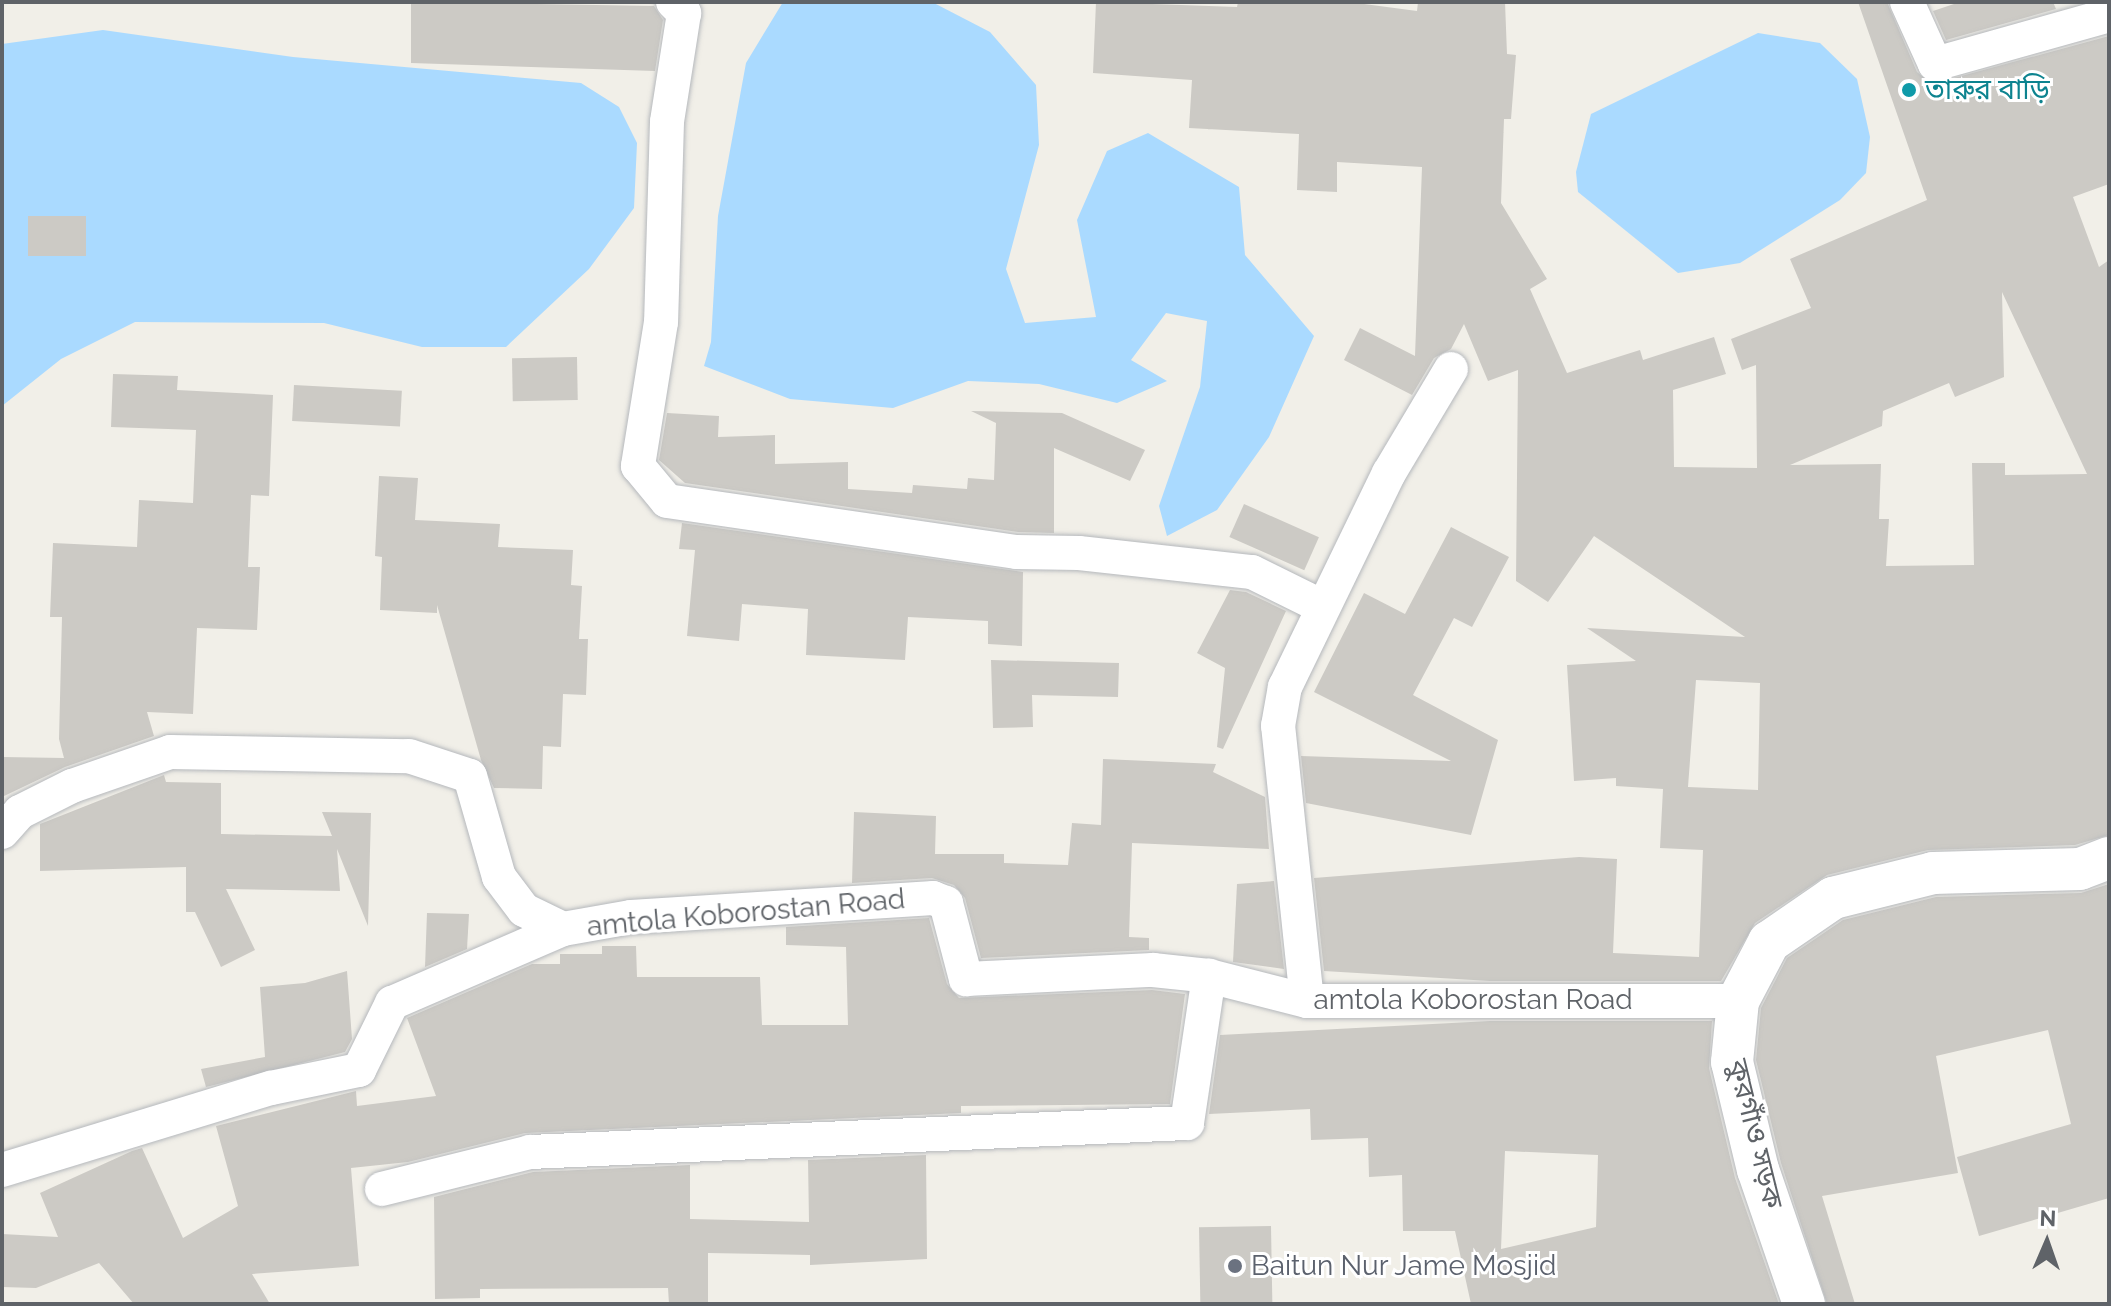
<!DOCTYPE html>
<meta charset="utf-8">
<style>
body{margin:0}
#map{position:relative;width:2111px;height:1306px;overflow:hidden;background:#f1efe8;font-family:Raleway,"Noto Sans Bengali",sans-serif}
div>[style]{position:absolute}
.water>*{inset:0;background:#aadaff}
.building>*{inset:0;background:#cccac5;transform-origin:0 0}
.roads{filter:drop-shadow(0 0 2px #b5b8bc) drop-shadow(0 0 2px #b5b8bc)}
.minor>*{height:34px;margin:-17px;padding:0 17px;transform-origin:17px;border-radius:17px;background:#fff}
.tertiary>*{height:42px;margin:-21px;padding:0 21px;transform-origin:21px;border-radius:21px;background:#fff}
.dots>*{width:22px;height:22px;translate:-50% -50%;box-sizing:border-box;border:4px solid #fff;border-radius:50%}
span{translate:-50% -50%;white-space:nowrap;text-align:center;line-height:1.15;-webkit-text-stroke:6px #fff;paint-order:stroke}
.culture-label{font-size:28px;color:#0d838f}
.left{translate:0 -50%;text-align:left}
.street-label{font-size:28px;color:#5f6368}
.worship-label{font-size:28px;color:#5b616d}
.frame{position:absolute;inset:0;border:4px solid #5f6368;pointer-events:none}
.north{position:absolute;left:2007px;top:1202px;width:80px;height:80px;-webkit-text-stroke:6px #fff;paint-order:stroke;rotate:2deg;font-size:22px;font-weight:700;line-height:32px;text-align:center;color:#5f6368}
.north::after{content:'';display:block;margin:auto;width:28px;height:36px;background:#5f6368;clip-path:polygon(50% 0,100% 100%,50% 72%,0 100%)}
</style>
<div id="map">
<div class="water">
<div style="clip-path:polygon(783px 2px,932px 2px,990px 32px,1036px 85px,1039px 145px,1006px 269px,1025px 323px,1096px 317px,1077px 220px,1107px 151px,1148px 133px,1239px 187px,1245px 255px,1314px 336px,1269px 437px,1217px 510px,1167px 536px,1159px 506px,1200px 387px,1207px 321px,1166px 313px,1131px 360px,1167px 381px,1117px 403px,1039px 384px,968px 381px,893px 408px,790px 399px,704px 366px,711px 342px,718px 216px,746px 63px)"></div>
<div style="clip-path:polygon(103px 30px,293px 57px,581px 83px,619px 107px,637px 143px,634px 208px,589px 269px,506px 347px,422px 347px,324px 323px,135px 322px,61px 359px,2px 406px,2px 44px)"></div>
<div style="clip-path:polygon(1758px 33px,1820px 43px,1857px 79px,1870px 137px,1866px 173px,1840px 200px,1740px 263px,1678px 273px,1578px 192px,1576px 172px,1591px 114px)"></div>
</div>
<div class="building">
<div style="clip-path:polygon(411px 2px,654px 6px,663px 20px,655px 71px,411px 63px)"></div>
<div style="clip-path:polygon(evenodd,1096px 2px,1237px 7px,1238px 2px,1349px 2px,1417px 11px,1418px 2px,1505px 2px,1507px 54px,1516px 55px,1511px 119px,1504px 119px,1501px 203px,1547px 279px,1530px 289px,1567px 373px,1640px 350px,1643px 360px,1714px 337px,1726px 374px,1673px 390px,1674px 467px,1757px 468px,1756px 365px,1742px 370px,1731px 339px,1811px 308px,1790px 259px,1927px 200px,1858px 2px,1887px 2px,1917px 72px,1932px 84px,2109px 36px,2109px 184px,2073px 197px,2099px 267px,2109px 260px,2109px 835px,2075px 845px,1928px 850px,1827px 875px,1755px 923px,1721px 981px,1490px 981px,1324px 971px,1314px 878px,1579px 857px,1617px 859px,1613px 953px,1699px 957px,1703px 850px,1660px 848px,1663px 789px,1616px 786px,1616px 778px,1574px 781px,1567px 665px,1636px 661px,1587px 628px,1745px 637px,1594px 536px,1548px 602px,1516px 581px,1518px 370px,1488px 381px,1464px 324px,1451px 349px,1434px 358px,1412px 395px,1344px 360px,1360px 328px,1415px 356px,1422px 167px,1337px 162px,1337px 192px,1297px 190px,1299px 134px,1189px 128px,1192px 80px,1093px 73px,1096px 2px,2002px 292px,2087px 474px,2005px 475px,2005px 463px,1972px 463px,1974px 565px,1886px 566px,1889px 519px,1879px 519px,1881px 464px,1790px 465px,1882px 426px,1883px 411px,1949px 383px,1955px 397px,2004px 377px,2002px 292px,1096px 2px,1696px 680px,1760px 683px,1758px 790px,1688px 787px,1696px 680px)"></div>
<div style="clip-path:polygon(1960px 2px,2053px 2px,2056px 9px,1946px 40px,1933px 11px)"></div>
<div style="left:28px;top:216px;width:58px;height:40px"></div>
<div style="left:577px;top:357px;width:43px;height:65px;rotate:89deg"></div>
<div style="clip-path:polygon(113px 374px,178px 376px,177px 390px,273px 395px,269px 496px,251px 495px,248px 567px,260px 567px,257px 630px,197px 628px,193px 714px,147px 712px,154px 736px,65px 767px,2px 797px,2px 757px,64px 758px,59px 739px,62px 617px,50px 617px,53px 543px,137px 547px,139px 500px,193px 503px,196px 430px,111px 427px)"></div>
<div style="left:294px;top:385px;width:108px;height:36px;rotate:3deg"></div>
<div style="clip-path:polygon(971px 411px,1062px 413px,1145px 450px,1130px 481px,1054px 448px,1054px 533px,1018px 532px,685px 483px,659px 460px,667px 413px,719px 416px,718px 437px,775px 435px,775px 464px,848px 462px,848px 489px,912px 493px,913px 485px,967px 489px,968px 478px,994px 480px,996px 423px)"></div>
<div style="clip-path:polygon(379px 476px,418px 478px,415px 520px,500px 524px,498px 547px,573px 550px,571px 585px,582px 586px,579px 639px,588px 639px,586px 695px,563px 694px,561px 747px,543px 746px,542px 789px,494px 788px,481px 760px,437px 605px,437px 613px,380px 610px,382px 557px,375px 556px)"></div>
<div style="left:1244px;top:504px;width:82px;height:36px;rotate:24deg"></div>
<div style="clip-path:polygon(682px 523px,1023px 572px,1022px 646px,988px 644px,988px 621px,908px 617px,905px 660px,806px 655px,808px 609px,742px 604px,739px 641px,687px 636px,695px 550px,679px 549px)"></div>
<div style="clip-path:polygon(1451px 527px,1509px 557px,1472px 627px,1454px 618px,1413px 695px,1498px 740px,1471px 835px,1306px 803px,1301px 756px,1451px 761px,1314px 692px,1364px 593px,1405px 614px)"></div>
<div style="clip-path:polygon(1230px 590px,1246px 592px,1286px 611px,1223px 749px,1217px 747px,1225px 668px,1197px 653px)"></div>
<div style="clip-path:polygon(991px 660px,1119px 663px,1118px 697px,1032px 695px,1033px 727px,993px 728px)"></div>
<div style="clip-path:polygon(1103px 759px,1216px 764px,1213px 772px,1265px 797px,1269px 849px,1132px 843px,1129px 937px,1149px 938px,1149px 950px,981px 958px,965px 898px,954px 885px,932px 878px,852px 883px,854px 812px,936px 816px,935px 854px,1004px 854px,1004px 863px,1068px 865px,1072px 823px,1101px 825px)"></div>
<div style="clip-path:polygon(164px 775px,166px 782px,221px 783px,221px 834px,332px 836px,322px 812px,371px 813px,368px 926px,337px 849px,340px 891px,226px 889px,255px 950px,221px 967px,195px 912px,186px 912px,186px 867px,40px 871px,40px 824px)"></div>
<div style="clip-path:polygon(1274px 881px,1284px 969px,1233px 962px,1237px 884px)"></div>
<div style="clip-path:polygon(2109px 884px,2109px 1198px,1979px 1236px,1957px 1157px,2071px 1124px,2048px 1030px,1936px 1056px,1958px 1173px,1822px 1196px,1855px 1304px,1827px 1304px,1781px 1163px,1756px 1060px,1761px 1008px,1787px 958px,1843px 920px,1936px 897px,2081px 893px)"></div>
<div style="clip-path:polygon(427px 913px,469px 914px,467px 949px,425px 967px)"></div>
<div style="clip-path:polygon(929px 918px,947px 984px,959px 998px,1152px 990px,1185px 994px,1170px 1104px,961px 1106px,961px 1113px,525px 1133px,408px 1162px,351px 1168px,359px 1266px,252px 1274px,270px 1304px,134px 1304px,99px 1263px,36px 1288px,2px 1287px,2px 1234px,58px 1237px,40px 1193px,132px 1151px,142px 1148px,183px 1238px,238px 1206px,216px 1126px,356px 1091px,357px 1106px,436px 1096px,407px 1018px,532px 964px,560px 964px,560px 954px,602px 954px,602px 946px,636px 946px,637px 977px,760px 977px,762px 1025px,848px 1025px,846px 947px,786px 945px,786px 927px)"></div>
<div style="clip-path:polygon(347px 971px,352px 1039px,345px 1052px,206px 1087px,201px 1069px,265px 1057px,260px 987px,305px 983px)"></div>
<div style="clip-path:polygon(evenodd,1490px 1021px,1712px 1021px,1709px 1068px,1735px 1178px,1779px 1304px,1471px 1304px,1455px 1231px,1403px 1231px,1402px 1175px,1369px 1177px,1368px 1138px,1311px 1140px,1310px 1109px,1209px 1114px,1220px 1035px,1490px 1021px,1505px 1151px,1598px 1155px,1596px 1227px,1501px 1249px,1505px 1151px)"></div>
<div style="clip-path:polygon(926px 1155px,927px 1259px,810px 1265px,810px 1255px,708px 1253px,708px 1304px,669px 1304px,668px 1288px,480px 1289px,480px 1298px,435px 1299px,434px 1197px,533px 1172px,690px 1165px,690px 1219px,809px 1222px,808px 1160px)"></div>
<div style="left:1271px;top:1226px;width:78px;height:72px;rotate:89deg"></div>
</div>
<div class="roads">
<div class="minor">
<div style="left:673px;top:2px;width:16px;rotate:45deg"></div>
<div style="left:684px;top:13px;width:110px;rotate:98.9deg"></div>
<div style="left:667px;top:122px;width:200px;rotate:91.7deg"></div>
<div style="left:661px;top:322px;width:146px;rotate:99.1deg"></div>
<div style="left:638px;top:466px;width:45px;rotate:50.4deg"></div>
<div style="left:667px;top:501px;width:353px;rotate:8.3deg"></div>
<div style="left:1016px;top:552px;width:63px;rotate:0.9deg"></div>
<div style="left:1079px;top:553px;width:174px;rotate:6.3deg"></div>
<div style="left:1252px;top:572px;width:79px;rotate:26.2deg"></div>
<div style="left:1907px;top:2px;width:68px;rotate:65.7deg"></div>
<div style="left:1935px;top:64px;width:181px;rotate:-15.7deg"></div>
<div style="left:2px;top:832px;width:27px;rotate:-48deg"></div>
<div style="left:20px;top:812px;width:58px;rotate:-26.6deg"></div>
<div style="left:72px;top:786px;width:104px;rotate:-19.1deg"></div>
<div style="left:170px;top:752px;width:239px;rotate:1deg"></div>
<div style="left:409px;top:756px;width:64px;rotate:18.2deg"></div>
<div style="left:470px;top:776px;width:105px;rotate:74deg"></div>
<div style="left:499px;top:877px;width:41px;rotate:52.9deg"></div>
<div style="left:524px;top:910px;width:43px;rotate:26deg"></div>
<div style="left:563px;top:929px;width:69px;rotate:-10deg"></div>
<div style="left:631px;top:917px;width:303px;rotate:-3.6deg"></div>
<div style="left:933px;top:898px;width:14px;rotate:21deg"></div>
<div style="left:946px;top:903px;width:79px;rotate:75.3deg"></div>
<div style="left:966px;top:979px;width:187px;rotate:-2.8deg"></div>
<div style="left:1153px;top:970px;width:56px;rotate:6.1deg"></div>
<div style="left:1209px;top:976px;width:101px;rotate:14.3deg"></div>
<div style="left:1307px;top:1001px;width:431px"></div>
<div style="left:1307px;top:1001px;width:277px;rotate:-96deg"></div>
<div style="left:1278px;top:726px;width:40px;rotate:-80deg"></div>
<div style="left:1285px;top:687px;width:238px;rotate:-64.1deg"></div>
<div style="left:1389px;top:473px;width:121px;rotate:-59.2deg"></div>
<div style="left:2px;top:1170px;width:281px;rotate:-17deg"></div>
<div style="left:271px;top:1088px;width:90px;rotate:-11.6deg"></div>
<div style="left:359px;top:1070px;width:75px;rotate:-63.8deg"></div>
<div style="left:392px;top:1003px;width:186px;rotate:-23.4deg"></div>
<div style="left:382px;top:1189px;width:153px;rotate:-14deg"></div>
<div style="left:530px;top:1152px;width:658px;rotate:-2.53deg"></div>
<div style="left:1187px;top:1123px;width:149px;rotate:-81.5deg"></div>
</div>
<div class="tertiary">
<div style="left:1804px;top:1304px;width:142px;rotate:-108.9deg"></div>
<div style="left:1758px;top:1170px;width:111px;rotate:-103.5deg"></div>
<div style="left:1732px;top:1062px;width:61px;rotate:-84.4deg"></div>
<div style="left:1738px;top:1001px;width:67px;rotate:-62.3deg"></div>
<div style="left:1769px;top:942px;width:78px;rotate:-34.5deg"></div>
<div style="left:1833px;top:898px;width:103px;rotate:-14deg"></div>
<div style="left:1933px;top:873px;width:147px;rotate:-1.6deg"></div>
<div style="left:2080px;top:869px;width:31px;rotate:-21deg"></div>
</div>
</div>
<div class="dots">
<div style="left:1909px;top:90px;background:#0f9aa8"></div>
<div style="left:1235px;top:1266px;background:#6b7280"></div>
</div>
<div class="culture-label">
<span class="left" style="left:1925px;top:90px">তারুর বাড়ি</span>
</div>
<div class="street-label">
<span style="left:746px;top:913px;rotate:-5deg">amtola Koborostan Road</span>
<span style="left:1473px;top:1000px">amtola Koborostan Road</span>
<span style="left:1755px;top:1134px;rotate:76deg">কুরগাঁও সড়ক</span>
</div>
<div class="worship-label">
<span class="left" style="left:1251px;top:1266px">Baitun Nur Jame Mosjid</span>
</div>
<div class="frame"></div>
<div class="north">N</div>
</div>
